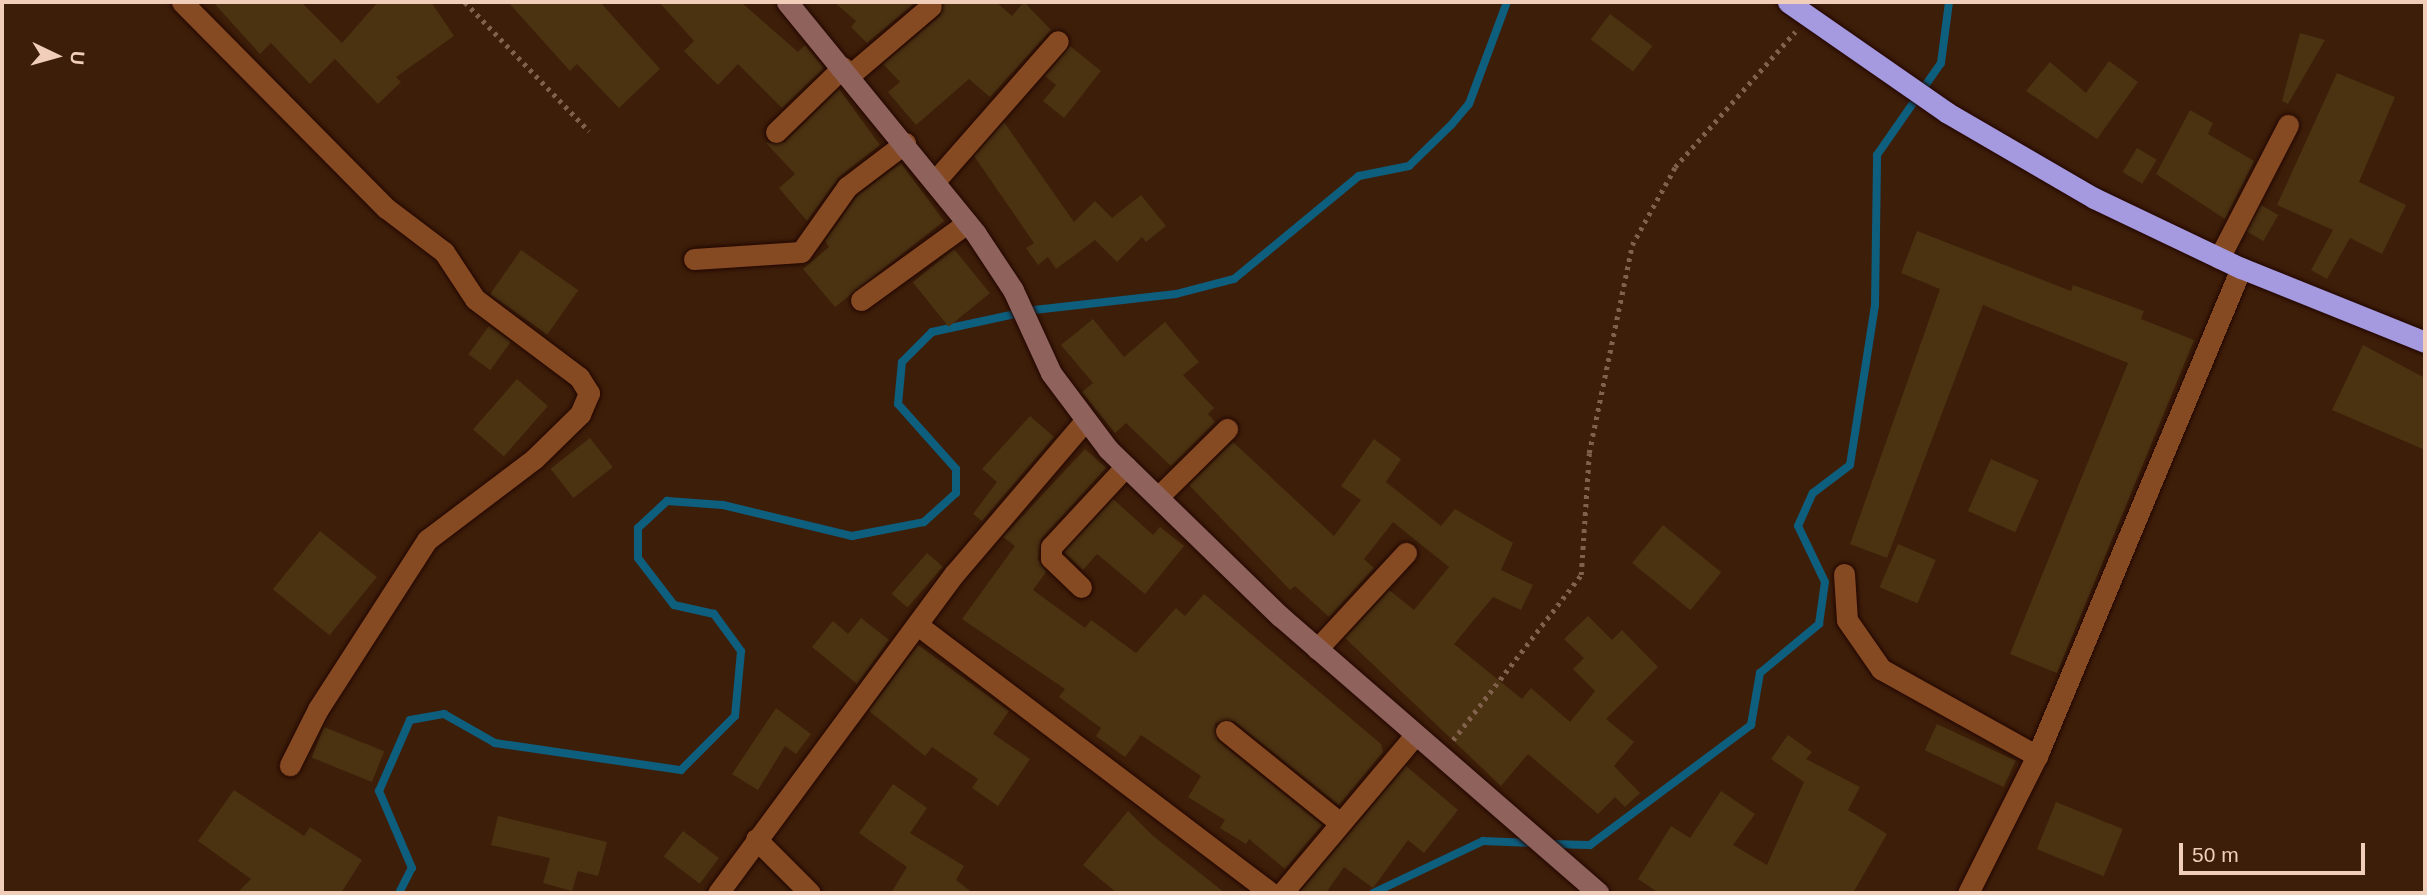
<!DOCTYPE html>
<style>
body{margin:0}
#map{position:relative;width:2427px;height:895px;overflow:hidden;background:#3d1e09;font-family:Helvetica,sans-serif}
div>[style]{position:absolute}
.stream>*{height:8px;margin:-4px;padding:0 4px;transform-origin:4px;border-radius:4px;background:#0e5e7e}
.building>*{inset:0;background:#4b3312;transform-origin:0 0}
.path>*{height:4.5px;margin-top:-2.25px;transform-origin:0;background:repeating-linear-gradient(90deg,#82614c 0 3.5px,transparent 0 8.5px)}
.roads{filter:drop-shadow(0 0 2px #220600) drop-shadow(0 0 2px #220600)}
.street>*{height:21px;margin:-10.5px;padding:0 10.5px;transform-origin:10.5px;border-radius:10.5px;background:#864a23}
.secondary>*{height:21px;margin:-10.5px;padding:0 10.5px;transform-origin:10.5px;border-radius:10.5px;background:#8f625c}
.highway>*{height:21px;margin:-10.5px;padding:0 10.5px;transform-origin:10.5px;border-radius:10.5px;background:#a599e0}
span{translate:-50% -50%;white-space:nowrap;text-align:center;line-height:1.15;-webkit-text-stroke:7px #3d1e09;paint-order:stroke}
.frame{position:absolute;inset:0;border:4px solid #f1ceb9;pointer-events:none}
.north{position:absolute;left:21px;top:21px;width:70px;height:70px;-webkit-text-stroke:5px #3d1e09;paint-order:stroke;rotate:95deg;font-size:19px;font-weight:700;line-height:28px;text-align:center;color:#f1ceb9}
.north::after{content:'';display:block;margin:auto;width:24px;height:32px;background:#f1ceb9;clip-path:polygon(50% 0,100% 100%,50% 72%,0 100%)}
.scale{position:absolute;left:2179px;top:843px;width:186px;height:32px;box-sizing:border-box;border:4px solid #f1ceb9;border-top:0;padding-left:9px;font-size:21px;line-height:24px;white-space:nowrap;color:#f1ceb9;-webkit-text-stroke:5px #3d1e09;paint-order:stroke}
</style>
<div id="map">
<div class="stream">
<div style="left:1550px;top:844px;width:40px;rotate:1.4deg"></div>
<div style="left:1590px;top:845px;width:201px;rotate:-36.7deg"></div>
<div style="left:1751px;top:725px;width:53px;rotate:-80.2deg"></div>
<div style="left:1760px;top:673px;width:77px;rotate:-39.7deg"></div>
<div style="left:1819px;top:624px;width:42px;rotate:-81.9deg"></div>
<div style="left:1825px;top:582px;width:62px;rotate:-115.7deg"></div>
<div style="left:1798px;top:526px;width:36px;rotate:-66deg"></div>
<div style="left:1813px;top:493px;width:46px;rotate:-37.1deg"></div>
<div style="left:1850px;top:465px;width:162px;rotate:-81.1deg"></div>
<div style="left:1875px;top:305px;width:150px;rotate:-89.2deg"></div>
<div style="left:1877px;top:155px;width:112px;rotate:-55.2deg"></div>
<div style="left:1941px;top:63px;width:62px;rotate:-82.5deg"></div>
<div style="left:399px;top:893px;width:28px;rotate:-63deg"></div>
<div style="left:412px;top:868px;width:84px;rotate:-113.2deg"></div>
<div style="left:379px;top:791px;width:77px;rotate:-66.4deg"></div>
<div style="left:410px;top:720px;width:35px;rotate:-10deg"></div>
<div style="left:444px;top:714px;width:59px;rotate:29.6deg"></div>
<div style="left:495px;top:743px;width:188px;rotate:8.3deg"></div>
<div style="left:681px;top:770px;width:76px;rotate:-45deg"></div>
<div style="left:735px;top:716px;width:65px;rotate:-84.7deg"></div>
<div style="left:741px;top:651px;width:46px;rotate:-126.1deg"></div>
<div style="left:714px;top:614px;width:41px;rotate:-167.3deg"></div>
<div style="left:674px;top:605px;width:59px;rotate:-127.5deg"></div>
<div style="left:638px;top:558px;width:30px;rotate:-90deg"></div>
<div style="left:638px;top:528px;width:40px;rotate:-43deg"></div>
<div style="left:667px;top:501px;width:56px;rotate:4.1deg"></div>
<div style="left:723px;top:505px;width:133px;rotate:13.5deg"></div>
<div style="left:852px;top:536px;width:73px;rotate:-11deg"></div>
<div style="left:924px;top:522px;width:43px;rotate:-42.2deg"></div>
<div style="left:956px;top:493px;width:24px;rotate:-90deg"></div>
<div style="left:956px;top:469px;width:87px;rotate:-131.7deg"></div>
<div style="left:898px;top:404px;width:42px;rotate:-84.6deg"></div>
<div style="left:902px;top:362px;width:42px;rotate:-45deg"></div>
<div style="left:932px;top:332px;width:104px;rotate:-12.2deg"></div>
<div style="left:1034px;top:310px;width:143px;rotate:-6.4deg"></div>
<div style="left:1176px;top:294px;width:60px;rotate:-14.5deg"></div>
<div style="left:1234px;top:279px;width:162px;rotate:-39.5deg"></div>
<div style="left:1359px;top:176px;width:51px;rotate:-11.3deg"></div>
<div style="left:1409px;top:166px;width:60px;rotate:-44.3deg"></div>
<div style="left:1452px;top:124px;width:26px;rotate:-50deg"></div>
<div style="left:1469px;top:104px;width:109px;rotate:-69.6deg"></div>
<div style="left:1373px;top:893px;width:122px;rotate:-25.3deg"></div>
<div style="left:1483px;top:841px;width:50px;rotate:2.3deg"></div>
</div>
<div class="building">
<div style="clip-path:polygon(213px 2px,301px 2px,342px 43px,378px 2px,431px 2px,454px 36px,396px 77px,401px 82px,378px 104px,335px 59px,310px 84px,271px 43px,260px 54px)"></div>
<div style="clip-path:polygon(508px 2px,600px 2px,660px 69px,619px 108px,577px 64px,570px 71px)"></div>
<div style="clip-path:polygon(659px 2px,741px 2px,798px 52px,805px 45px,824px 68px,782px 108px,738px 64px,718px 85px,684px 51px,694px 41px)"></div>
<div style="clip-path:polygon(834px 2px,916px 2px,867px 43px,851px 27px,856px 21px)"></div>
<div style="clip-path:polygon(943px 2px,996px 2px,1012px 16px,1024px 2px,1051px 30px,990px 97px,969px 79px,916px 125px,888px 92px,900px 82px,883px 64px,940px 16px)"></div>
<div style="left:1610px;top:14px;width:53px;height:32px;rotate:37deg"></div>
<div style="clip-path:polygon(2300px 33px,2325px 40px,2288px 104px,2282px 101px)"></div>
<div style="clip-path:polygon(1070px 46px,1101px 71px,1064px 118px,1043px 101px,1056px 85px,1045px 76px)"></div>
<div style="clip-path:polygon(2109px 61px,2138px 82px,2097px 139px,2026px 91px,2050px 62px,2086px 93px)"></div>
<div style="clip-path:polygon(2337px 73px,2395px 97px,2359px 182px,2406px 205px,2382px 254px,2350px 238px,2327px 279px,2311px 270px,2333px 230px,2277px 205px)"></div>
<div style="clip-path:polygon(839px 89px,880px 145px,839px 177px,807px 221px,779px 188px,795px 174px,766px 143px,785px 142px)"></div>
<div style="clip-path:polygon(2190px 110px,2213px 123px,2208px 134px,2254px 161px,2225px 219px,2156px 174px)"></div>
<div style="clip-path:polygon(1004px 122px,1074px 222px,1095px 201px,1112px 218px,1141px 195px,1166px 226px,1146px 242px,1142px 237px,1117px 262px,1095px 240px,1056px 269px,1048px 257px,1038px 265px,1026px 248px,1034px 243px,974px 156px)"></div>
<div style="left:2137px;top:148px;width:23px;height:28px;rotate:31deg"></div>
<div style="clip-path:polygon(901px 163px,944px 221px,835px 307px,803px 269px,829px 247px,825px 241px,857px 196px)"></div>
<div style="left:2261px;top:205px;width:20px;height:30px;rotate:30deg"></div>
<div style="clip-path:polygon(1917px 231px,2071px 291px,2073px 285px,2144px 311px,2141px 319px,2194px 340px,2057px 673px,2010px 654px,2128px 363px,1983px 305px,1887px 558px,1850px 544px,1940px 289px,1901px 273px)"></div>
<div style="left:954px;top:249px;width:57px;height:53px;rotate:51deg"></div>
<div style="left:521px;top:250px;width:70px;height:54px;rotate:35deg"></div>
<div style="clip-path:polygon(1093px 319px,1124px 357px,1165px 322px,1199px 362px,1183px 375px,1214px 408px,1208px 414px,1215px 422px,1171px 466px,1126px 423px,1115px 433px,1082px 392px,1093px 383px,1061px 345px)"></div>
<div style="left:489px;top:326px;width:27px;height:35px;rotate:36deg"></div>
<div style="clip-path:polygon(2363px 345px,2425px 378px,2425px 450px,2332px 410px)"></div>
<div style="left:517px;top:379px;width:41px;height:67px;rotate:41deg"></div>
<div style="clip-path:polygon(1030px 416px,1054px 437px,982px 521px,973px 514px,997px 482px,982px 469px)"></div>
<div style="left:590px;top:438px;width:37px;height:50px;rotate:52deg"></div>
<div style="clip-path:polygon(1374px 439px,1401px 459px,1386px 482px,1441px 526px,1455px 509px,1513px 543px,1501px 570px,1533px 585px,1521px 610px,1493px 597px,1454px 644px,1522px 699px,1531px 688px,1570px 722px,1595px 691px,1573px 669px,1584px 658px,1564px 639px,1588px 616px,1612px 640px,1622px 630px,1658px 667px,1606px 719px,1634px 742px,1614px 766px,1640px 793px,1625px 807px,1615px 797px,1598px 814px,1528px 754px,1501px 786px,1345px 638px,1389px 590px,1414px 610px,1449px 567px,1393px 522px,1364px 559px,1374px 568px,1329px 617px,1295px 586px,1290px 590px,1189px 485px,1233px 442px,1334px 536px,1361px 500px,1341px 486px)"></div>
<div style="clip-path:polygon(1085px 449px,1106px 468px,1041px 539px,1038px 559px,1046px 572px,1033px 590px,1085px 628px,1091px 620px,1136px 653px,1176px 608px,1185px 616px,1204px 594px,1381px 744px,1383px 752px,1339px 805px,1234px 721px,1215px 723px,1218px 741px,1322px 825px,1285px 869px,1249px 839px,1246px 844px,1220px 828px,1225px 820px,1188px 797px,1201px 776px,1141px 735px,1125px 757px,1096px 736px,1101px 728px,1059px 697px,1065px 689px,962px 619px,1015px 546px,1003px 537px)"></div>
<div style="left:1991px;top:459px;width:52px;height:57px;rotate:24deg"></div>
<div style="clip-path:polygon(1113px 499px,1153px 535px,1160px 527px,1184px 546px,1145px 594px,1097px 554px,1083px 570px,1064px 552px)"></div>
<div style="left:1663px;top:525px;width:75px;height:49px;rotate:39deg"></div>
<div style="left:320px;top:531px;width:73px;height:75px;rotate:39deg"></div>
<div style="left:1898px;top:544px;width:41px;height:47px;rotate:23deg"></div>
<div style="left:927px;top:553px;width:21px;height:54px;rotate:41deg"></div>
<div style="clip-path:polygon(861px 618px,889px 640px,857px 684px,812px 647px,833px 621px,848px 634px)"></div>
<div style="clip-path:polygon(918px 645px,1009px 711px,993px 734px,1030px 759px,998px 806px,972px 788px,978px 779px,932px 747px,925px 756px,869px 711px)"></div>
<div style="clip-path:polygon(776px 708px,811px 734px,796px 754px,785px 746px,758px 790px,732px 774px)"></div>
<div style="left:1937px;top:724px;width:87px;height:29px;rotate:25deg"></div>
<div style="left:324px;top:727px;width:65px;height:33px;rotate:22deg"></div>
<div style="clip-path:polygon(1788px 735px,1812px 752px,1806px 759px,1860px 787px,1848px 810px,1887px 834px,1853px 893px,1659px 893px,1638px 879px,1671px 826px,1690px 838px,1721px 791px,1755px 814px,1733px 845px,1767px 865px,1804px 782px,1771px 759px)"></div>
<div style="clip-path:polygon(1406px 766px,1458px 810px,1424px 853px,1408px 840px,1373px 888px,1344px 867px,1326px 893px,1299px 893px)"></div>
<div style="clip-path:polygon(893px 784px,927px 808px,910px 833px,964px 866px,956px 880px,973px 893px,891px 893px,907px 867px,859px 833px)"></div>
<div style="clip-path:polygon(234px 790px,304px 836px,310px 827px,362px 860px,341px 893px,237px 893px,251px 879px,198px 841px)"></div>
<div style="left:2056px;top:802px;width:72px;height:51px;rotate:22deg"></div>
<div style="clip-path:polygon(1128px 811px,1152px 835px,1225px 893px,1117px 893px,1083px 865px)"></div>
<div style="clip-path:polygon(498px 816px,607px 842px,598px 876px,578px 871px,572px 891px,543px 883px,550px 858px,491px 845px)"></div>
<div style="left:683px;top:831px;width:45px;height:32px;rotate:37deg"></div>
</div>
<div class="path">
<div style="left:465px;top:2px;width:179px;rotate:46.1deg"></div>
<div style="left:1453px;top:740px;width:209px;rotate:-52.2deg"></div>
<div style="left:1581px;top:575px;width:122px;rotate:-86.2deg"></div>
<div style="left:1589px;top:453px;width:212px;rotate:-78.3deg"></div>
<div style="left:1632px;top:245px;width:89px;rotate:-61.1deg"></div>
<div style="left:1675px;top:167px;width:181px;rotate:-48.4deg"></div>
</div>
<div class="roads">
<div class="street">
<div style="left:182px;top:2px;width:290px;rotate:45.3deg"></div>
<div style="left:386px;top:208px;width:73px;rotate:37.2deg"></div>
<div style="left:444px;top:252px;width:56px;rotate:56.6deg"></div>
<div style="left:475px;top:299px;width:130px;rotate:36.9deg"></div>
<div style="left:579px;top:377px;width:19px;rotate:58deg"></div>
<div style="left:589px;top:393px;width:23px;rotate:113deg"></div>
<div style="left:580px;top:414px;width:64px;rotate:135.6deg"></div>
<div style="left:534px;top:459px;width:134px;rotate:142.9deg"></div>
<div style="left:427px;top:540px;width:201px;rotate:122.8deg"></div>
<div style="left:318px;top:709px;width:63px;rotate:116.6deg"></div>
<div style="left:850px;top:75px;width:106px;rotate:-40.4deg"></div>
<div style="left:776px;top:132px;width:93px;rotate:-44.1deg"></div>
<div style="left:935px;top:181px;width:186px;rotate:-48.7deg"></div>
<div style="left:2219px;top:258px;width:150px;rotate:-62.6deg"></div>
<div style="left:694px;top:259px;width:107px;rotate:-3.7deg"></div>
<div style="left:801px;top:252px;width:80px;rotate:-54.7deg"></div>
<div style="left:847px;top:187px;width:73px;rotate:-37.2deg"></div>
<div style="left:861px;top:300px;width:131px;rotate:-36deg"></div>
<div style="left:1158px;top:497px;width:97px;rotate:-44.6deg"></div>
<div style="left:1844px;top:574px;width:46px;rotate:86.3deg"></div>
<div style="left:1847px;top:620px;width:60px;rotate:55.2deg"></div>
<div style="left:1881px;top:669px;width:179px;rotate:29.1deg"></div>
<div style="left:1081px;top:587px;width:42px;rotate:-136deg"></div>
<div style="left:1051px;top:558px;width:11px;rotate:-90deg"></div>
<div style="left:1051px;top:547px;width:110px;rotate:-47.2deg"></div>
<div style="left:919px;top:626px;width:442px;rotate:37.2deg"></div>
<div style="left:1317px;top:649px;width:131px;rotate:-47.2deg"></div>
<div style="left:1226px;top:731px;width:146px;rotate:38.9deg"></div>
<div style="left:756px;top:839px;width:76px;rotate:45deg"></div>
<div style="left:718px;top:893px;width:398px;rotate:-53.5deg"></div>
<div style="left:955px;top:573px;width:199px;rotate:-49.5deg"></div>
<div style="left:1282px;top:893px;width:207px;rotate:-49.9deg"></div>
<div style="left:1968px;top:893px;width:153px;rotate:-63.3deg"></div>
<div style="left:2037px;top:756px;width:529px;rotate:-67.31deg"></div>
</div>
<div class="secondary">
<div style="left:787px;top:2px;width:299px;rotate:50.8deg"></div>
<div style="left:976px;top:234px;width:67px;rotate:56.5deg"></div>
<div style="left:1013px;top:290px;width:91px;rotate:65.4deg"></div>
<div style="left:1051px;top:373px;width:95px;rotate:53.1deg"></div>
<div style="left:1108px;top:449px;width:240px;rotate:44.2deg"></div>
<div style="left:1280px;top:616px;width:422px;rotate:41deg"></div>
</div>
<div class="highway">
<div style="left:1788px;top:2px;width:193px;rotate:34.8deg"></div>
<div style="left:1946px;top:112px;width:171px;rotate:30.2deg"></div>
<div style="left:2094px;top:198px;width:163px;rotate:25.5deg"></div>
<div style="left:2241px;top:268px;width:198px;rotate:21.9deg"></div>
</div>
</div>
<div class="frame"></div>
<div class="north">U</div>
<div class="scale">50 m</div>
</div>
